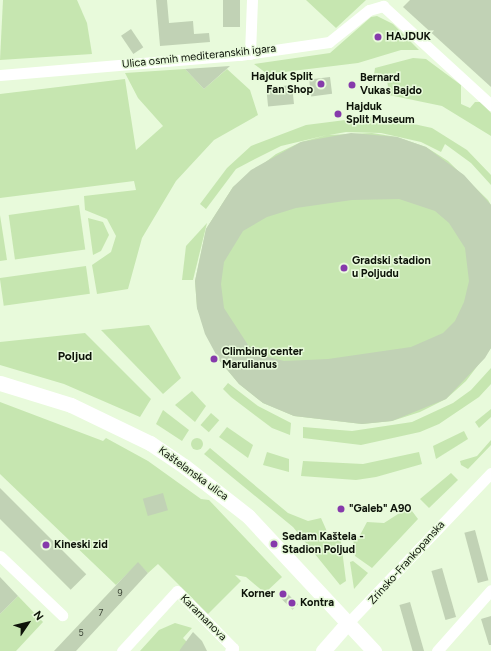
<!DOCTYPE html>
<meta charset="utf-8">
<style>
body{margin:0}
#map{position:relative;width:491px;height:651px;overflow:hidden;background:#e8fadb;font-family:Figtree,sans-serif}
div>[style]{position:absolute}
.green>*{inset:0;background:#c6e6b0;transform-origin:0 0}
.round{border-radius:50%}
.building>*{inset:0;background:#c1d2b5;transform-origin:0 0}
.street>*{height:11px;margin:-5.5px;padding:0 5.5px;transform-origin:5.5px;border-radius:5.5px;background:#fff}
.secondary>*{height:15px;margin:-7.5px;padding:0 7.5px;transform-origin:7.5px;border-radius:7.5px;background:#fff}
.dots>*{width:11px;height:11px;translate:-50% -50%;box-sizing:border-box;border:2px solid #e8fadb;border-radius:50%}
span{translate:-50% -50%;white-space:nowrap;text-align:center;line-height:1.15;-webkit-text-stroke:3px #e8fadb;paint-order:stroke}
.number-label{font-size:9px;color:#3a4334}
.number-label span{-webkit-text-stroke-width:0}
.poi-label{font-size:11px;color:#0d1309;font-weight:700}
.left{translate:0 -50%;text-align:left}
.right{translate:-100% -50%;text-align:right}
.street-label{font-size:11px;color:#0d1309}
.neighbourhood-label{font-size:12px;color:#0d1309;font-weight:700}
.north{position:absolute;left:8px;top:603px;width:40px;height:40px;-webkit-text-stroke:3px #e8fadb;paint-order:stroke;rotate:55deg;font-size:11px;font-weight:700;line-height:16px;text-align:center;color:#0d1309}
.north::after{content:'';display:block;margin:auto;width:14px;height:18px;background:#0d1309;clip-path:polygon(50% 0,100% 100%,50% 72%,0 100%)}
</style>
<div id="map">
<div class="green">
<div style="clip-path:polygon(3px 0,77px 0,87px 23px,92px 54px,0 60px)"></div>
<div style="clip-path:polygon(306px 0,366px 0,336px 28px)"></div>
<div style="clip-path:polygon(377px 16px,393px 24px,419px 50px,401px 50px,358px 63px,276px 73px,266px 73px,254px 64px,330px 53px,371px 17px)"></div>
<div style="clip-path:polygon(413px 58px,426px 59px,461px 85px,461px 104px,470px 108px,475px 102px,481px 102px,491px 113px,491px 136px,442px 106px,389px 95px,387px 79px,374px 75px,375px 68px)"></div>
<div style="clip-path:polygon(185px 69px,204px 89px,227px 69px,250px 90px,258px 115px,214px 140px,176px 181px,142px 238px,128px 289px,97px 294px,92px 265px,111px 252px,116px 236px,107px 219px,85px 210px,84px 196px,136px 190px,134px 181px,0 198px,0 94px,125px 79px,136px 150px,163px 126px,138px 98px,125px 73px)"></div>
<div style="clip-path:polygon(377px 116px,432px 128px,467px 150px,491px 175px,491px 185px,471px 163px,445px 144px,441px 152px,421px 142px,381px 133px,346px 132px,329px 135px,372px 133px,397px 137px,426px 147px,448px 161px,488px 200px,491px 205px,491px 348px,466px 381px,446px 399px,420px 412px,392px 421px,362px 424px,294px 416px,263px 403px,239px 384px,219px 360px,197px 308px,195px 281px,206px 229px,233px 187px,276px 154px,301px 142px,327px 135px,281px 146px,255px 159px,236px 169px,206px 209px,200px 204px,227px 168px,251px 146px,306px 125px)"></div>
<div style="left:79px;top:205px;width:45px;height:71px;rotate:82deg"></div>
<div style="clip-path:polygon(0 215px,7px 260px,0 261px)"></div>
<div style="clip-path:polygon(88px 218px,103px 222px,109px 235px,101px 251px,93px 255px)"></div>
<div style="clip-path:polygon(207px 223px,193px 280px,182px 280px,186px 246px)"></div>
<div style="left:86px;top:266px;width:28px;height:87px;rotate:82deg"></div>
<div style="clip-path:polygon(149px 325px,181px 378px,163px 394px,101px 330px)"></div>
<div style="clip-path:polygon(85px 333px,151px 399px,140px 417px,64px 384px,0 365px,0 342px)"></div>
<div style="clip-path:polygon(491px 368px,491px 384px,479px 397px,439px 424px,420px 432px,361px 445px,303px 438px,303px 427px,352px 431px,412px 422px,453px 403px,471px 390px)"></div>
<div style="clip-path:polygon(228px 383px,258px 406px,291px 423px,290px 435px,272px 428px,231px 397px,223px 389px)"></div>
<div style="clip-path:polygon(192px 391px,206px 406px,195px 422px,175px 405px)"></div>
<div style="clip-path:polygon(0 402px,103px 441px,106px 438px,148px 461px,201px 499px,209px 500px,282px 577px,265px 593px,246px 577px,235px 575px,241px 581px,208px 614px,158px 564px,148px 573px,138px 563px,116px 585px,0 474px)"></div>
<div style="clip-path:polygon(491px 409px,491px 417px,479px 428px,475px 422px)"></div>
<div style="clip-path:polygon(163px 410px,189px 430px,182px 441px,156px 424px)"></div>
<div style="left:211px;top:413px;width:11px;height:16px;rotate:41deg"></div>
<div style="clip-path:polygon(227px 427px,253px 445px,248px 458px,219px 437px)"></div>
<div style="clip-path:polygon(464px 431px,468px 439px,436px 459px,433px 446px)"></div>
<div class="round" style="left:191px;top:438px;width:12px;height:12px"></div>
<div style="clip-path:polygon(491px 440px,491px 445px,468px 469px,461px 465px,460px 461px,477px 456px)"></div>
<div style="clip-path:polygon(210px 448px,288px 513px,308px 521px,321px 518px,329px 536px,340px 534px,346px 581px,340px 585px,293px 527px,204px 454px)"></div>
<div style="clip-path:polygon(267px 452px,289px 459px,289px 472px,263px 465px)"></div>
<div style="clip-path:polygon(419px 452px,422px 464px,376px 477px,356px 480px,301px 476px,303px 461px,363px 464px)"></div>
<div style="clip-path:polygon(451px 473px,458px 480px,429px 508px,420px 499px)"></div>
<div style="clip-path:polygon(409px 507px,418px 519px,372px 568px,355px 556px,353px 537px,359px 537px,367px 522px,384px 523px)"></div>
<div style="clip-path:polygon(353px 561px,368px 573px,354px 589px,350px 562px)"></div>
<div style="clip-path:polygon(18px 596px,43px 622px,16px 651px,0 651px,0 614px)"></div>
<div style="clip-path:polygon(175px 623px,192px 628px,183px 638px,189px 644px,179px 651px,140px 651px,159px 630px)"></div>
</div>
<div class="building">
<div style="clip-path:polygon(156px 0,167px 0,169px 23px,193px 21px,194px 34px,209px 33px,210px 42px,160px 46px)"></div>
<div style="left:223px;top:0;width:17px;height:27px"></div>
<div style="clip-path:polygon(410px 0,491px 0,491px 87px,403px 7px)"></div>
<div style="left:131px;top:29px;width:22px;height:12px;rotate:56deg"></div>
<div style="clip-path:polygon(230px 66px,204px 89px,185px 69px)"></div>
<div style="left:330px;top:77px;width:17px;height:21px;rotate:83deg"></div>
<div style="left:292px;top:85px;width:19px;height:26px;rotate:84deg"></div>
<div style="clip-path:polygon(evenodd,351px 133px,397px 137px,426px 147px,464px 175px,491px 205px,491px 348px,485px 358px,446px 399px,392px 421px,362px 424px,294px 416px,263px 403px,239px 384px,219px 360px,205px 334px,197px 308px,195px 281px,206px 229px,233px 187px,251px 170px,301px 142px,351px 133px,399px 199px,435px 211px,449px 223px,465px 248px,469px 281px,464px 302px,455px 321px,443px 333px,411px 347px,328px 359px,284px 361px,265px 356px,248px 345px,224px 308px,221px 284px,224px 262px,243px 231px,267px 217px,296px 208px,352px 200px,399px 199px)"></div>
<div style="left:0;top:488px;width:122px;height:22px;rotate:45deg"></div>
<div style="left:163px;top:493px;width:18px;height:21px;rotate:74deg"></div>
<div style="left:475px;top:530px;width:52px;height:11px;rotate:75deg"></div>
<div style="clip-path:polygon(138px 562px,148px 573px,76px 651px,54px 651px)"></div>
<div style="left:442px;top:568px;width:51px;height:11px;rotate:74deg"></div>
<div style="clip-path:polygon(0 577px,18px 596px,0 614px)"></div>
<div style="left:284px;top:590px;width:20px;height:8px;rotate:45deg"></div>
<div style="left:410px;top:602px;width:51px;height:11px;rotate:74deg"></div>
<div style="clip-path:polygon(491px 616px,491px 645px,489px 645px,481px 619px)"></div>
<div style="clip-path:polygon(193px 632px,202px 641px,207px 651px,179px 651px)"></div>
</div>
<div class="street">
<div style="left:250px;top:54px;width:54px;rotate:-87.9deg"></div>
<div style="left:0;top:75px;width:241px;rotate:-4.8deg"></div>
<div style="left:240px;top:55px;width:90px;rotate:-8.3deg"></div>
<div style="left:329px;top:42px;width:51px;rotate:-38.7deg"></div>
<div style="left:369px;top:10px;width:15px;rotate:-16deg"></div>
<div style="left:383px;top:6px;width:147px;rotate:42.5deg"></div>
<div style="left:0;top:556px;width:86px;rotate:43.6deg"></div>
<div style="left:346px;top:625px;width:210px;rotate:-46.4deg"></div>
<div style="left:122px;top:651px;width:81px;rotate:-47.5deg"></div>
<div style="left:177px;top:591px;width:80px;rotate:45.5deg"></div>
<div style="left:233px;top:648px;width:4px;rotate:135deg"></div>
<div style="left:437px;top:651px;width:81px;rotate:-48.5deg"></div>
</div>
<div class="secondary">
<div style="left:0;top:383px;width:74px;rotate:17.2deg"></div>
<div style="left:71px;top:405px;width:88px;rotate:25.7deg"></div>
<div style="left:150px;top:443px;width:41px;rotate:34.1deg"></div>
<div style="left:184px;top:466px;width:81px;rotate:38deg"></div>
<div style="left:248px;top:516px;width:185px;rotate:47deg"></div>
<div style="left:323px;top:651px;width:35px;rotate:-49deg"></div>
</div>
<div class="dots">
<div style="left:378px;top:37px;background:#863aab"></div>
<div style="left:321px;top:84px;background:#863aab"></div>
<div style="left:352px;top:85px;background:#863aab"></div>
<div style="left:338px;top:114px;background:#863aab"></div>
<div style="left:344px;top:268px;background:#863aab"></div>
<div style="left:214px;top:359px;background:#863aab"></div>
<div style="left:341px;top:509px;background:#863aab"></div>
<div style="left:274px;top:544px;background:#863aab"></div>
<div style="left:46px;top:545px;background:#863aab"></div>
<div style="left:283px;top:594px;background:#863aab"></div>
<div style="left:292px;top:603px;background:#863aab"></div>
</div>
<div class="number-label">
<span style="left:120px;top:593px">9</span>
<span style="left:101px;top:613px">7</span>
<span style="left:81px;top:633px">5</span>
</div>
<div class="poi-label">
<span class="left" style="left:386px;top:37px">HAJDUK</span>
<span class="right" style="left:313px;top:84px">Hajduk Split<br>Fan Shop</span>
<span class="left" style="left:360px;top:85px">Bernard<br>Vukas Bajdo</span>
<span class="left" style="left:346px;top:114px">Hajduk<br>Split Museum</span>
<span class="left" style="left:352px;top:268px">Gradski stadion<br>u Poljudu</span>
<span class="left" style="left:222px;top:359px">Climbing center<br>Marulianus</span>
<span class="left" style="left:349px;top:509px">"Galeb" A90</span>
<span class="left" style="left:282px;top:544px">Sedam Kaštela -<br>Stadion Poljud</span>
<span class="left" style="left:54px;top:545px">Kineski zid</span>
<span class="right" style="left:275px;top:594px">Korner</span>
<span class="left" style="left:300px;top:603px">Kontra</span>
</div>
<div class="street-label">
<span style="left:199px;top:57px;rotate:-6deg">Ulica osmih mediteranskih igara</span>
<span style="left:193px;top:474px;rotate:36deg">Kaštelanska ulica</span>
<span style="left:407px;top:563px;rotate:-48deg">Zrinsko-Frankopanska</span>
<span style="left:203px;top:618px;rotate:45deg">Karamanova</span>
</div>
<div class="neighbourhood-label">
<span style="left:75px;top:357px">Poljud</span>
</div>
<div class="north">N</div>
</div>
